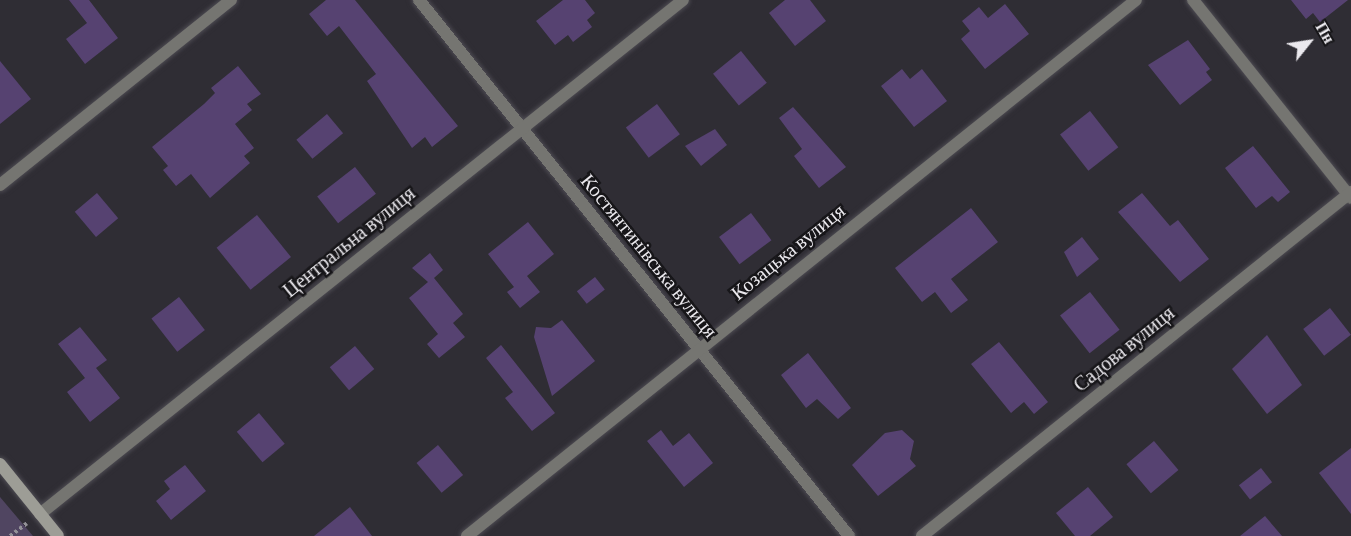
<!DOCTYPE html>
<meta charset="utf-8">
<style>
body{margin:0}
#map{position:relative;width:1351px;height:536px;overflow:hidden;background:#2f2d34;font-family:"Crimson Pro",serif}
div>[style]{position:absolute}
.green>*{inset:0;background:#504561}
.building>*{inset:0;background:#564271;transform-origin:0 0}
.path>*{height:4px;margin-top:-2px;transform-origin:0;background:repeating-linear-gradient(90deg,#939197 0 3px,transparent 0 6px)}
.roads{filter:drop-shadow(0 0 2px #4d4b52) drop-shadow(0 0 2px #4d4b52)}
.street>*{height:12px;margin:-6px;padding:0 6px;transform-origin:6px;border-radius:6px;background:#757571}
.secondary>*{height:12px;margin:-6px;padding:0 6px;transform-origin:6px;border-radius:6px;background:#9d9d96}
span{translate:-50% -50%;white-space:nowrap;text-align:center;line-height:1.15;-webkit-text-stroke:5px #171619;paint-order:stroke}
.street-label{font-size:20px;color:#ebe9ee}
.north{position:absolute;left:1279px;top:12px;width:60px;height:60px;-webkit-text-stroke:4px #171619;paint-order:stroke;rotate:60deg;font-size:16px;font-weight:700;line-height:24px;text-align:center;color:#ebe9ee}
.north::after{content:'';display:block;margin:auto;width:21px;height:27px;background:#ebe9ee;clip-path:polygon(50% 0,100% 100%,50% 72%,0 100%)}
</style>
<div id="map">
<div class="green">
<div style="clip-path:polygon(0 497px,33px 536px,0 536px)"></div>
</div>
<div class="building">
<div style="clip-path:polygon(69px 0,89px 0,118px 38px,85px 64px,66px 39px,87px 23px)"></div>
<div style="clip-path:polygon(326px 0,355px 0,458px 126px,432px 147px,425px 137px,412px 148px,367px 81px,376px 74px,339px 26px,327px 36px,309px 14px)"></div>
<div style="clip-path:polygon(563px 0,585px 0,595px 13px,587px 20px,592px 27px,573px 42px,568px 35px,555px 45px,536px 21px)"></div>
<div style="clip-path:polygon(785px 0,810px 0,826px 21px,795px 46px,769px 13px)"></div>
<div style="clip-path:polygon(1291px 0,1348px 0,1320px 22px,1313px 13px,1306px 19px)"></div>
<div style="clip-path:polygon(1005px 4px,1029px 34px,985px 69px,961px 39px,970px 31px,962px 21px,979px 7px,988px 18px)"></div>
<div style="clip-path:polygon(1188px 40px,1210px 69px,1206px 72px,1212px 80px,1180px 105px,1148px 65px)"></div>
<div style="left:741px;top:51px;width:41px;height:36px;rotate:51deg"></div>
<div style="clip-path:polygon(0 61px,31px 99px,0 124px)"></div>
<div style="clip-path:polygon(238px 66px,261px 94px,247px 104px,252px 110px,235px 124px,254px 148px,244px 156px,250px 163px,210px 198px,191px 174px,176px 186px,163px 170px,168px 166px,152px 147px,204px 104px,215px 93px,211px 88px)"></div>
<div style="clip-path:polygon(902px 69px,910px 79px,922px 69px,947px 101px,914px 127px,881px 86px)"></div>
<div style="left:657px;top:104px;width:38px;height:39px;rotate:53deg"></div>
<div style="clip-path:polygon(793px 107px,846px 167px,819px 188px,794px 156px,802px 149px,779px 118px)"></div>
<div style="left:1090px;top:111px;width:46px;height:38px;rotate:52deg"></div>
<div style="left:327px;top:114px;width:25px;height:40px;rotate:50deg"></div>
<div style="clip-path:polygon(715px 129px,727px 145px,701px 166px,685px 146px)"></div>
<div style="clip-path:polygon(1253px 146px,1290px 192px,1278px 202px,1272px 196px,1256px 208px,1225px 168px)"></div>
<div style="left:355px;top:167px;width:34px;height:48px;rotate:52deg"></div>
<div style="left:97px;top:193px;width:33px;height:29px;rotate:50deg"></div>
<div style="clip-path:polygon(1142px 193px,1170px 226px,1178px 220px,1209px 259px,1180px 282px,1118px 212px)"></div>
<div style="clip-path:polygon(971px 208px,998px 242px,951px 279px,968px 300px,951px 313px,935px 292px,922px 302px,895px 268px)"></div>
<div style="left:751px;top:213px;width:34px;height:40px;rotate:53deg"></div>
<div style="left:257px;top:215px;width:54px;height:52px;rotate:51deg"></div>
<div style="clip-path:polygon(528px 222px,554px 254px,527px 276px,540px 292px,520px 308px,507px 292px,514px 287px,488px 254px)"></div>
<div style="clip-path:polygon(1082px 237px,1099px 259px,1077px 277px,1064px 252px)"></div>
<div style="clip-path:polygon(430px 253px,443px 270px,434px 278px,463px 314px,453px 323px,465px 337px,439px 358px,427px 344px,438px 334px,409px 298px,428px 282px,412px 268px)"></div>
<div style="left:595px;top:277px;width:16px;height:23px;rotate:52deg"></div>
<div style="left:1090px;top:292px;width:48px;height:38px;rotate:52deg"></div>
<div style="left:179px;top:297px;width:42px;height:35px;rotate:52deg"></div>
<div style="left:1330px;top:308px;width:34px;height:34px;rotate:52deg"></div>
<div style="clip-path:polygon(562px 320px,595px 361px,552px 396px,534px 337px,536px 327px,551px 328px)"></div>
<div style="clip-path:polygon(80px 327px,107px 360px,96px 368px,120px 398px,90px 422px,67px 392px,85px 378px,58px 344px)"></div>
<div style="clip-path:polygon(1267px 335px,1302px 385px,1267px 414px,1232px 369px)"></div>
<div style="clip-path:polygon(999px 342px,1048px 402px,1034px 414px,1024px 402px,1011px 413px,971px 364px)"></div>
<div style="clip-path:polygon(501px 345px,555px 413px,532px 431px,505px 398px,513px 392px,486px 358px)"></div>
<div style="left:355px;top:346px;width:30px;height:33px;rotate:50deg"></div>
<div style="clip-path:polygon(808px 353px,851px 408px,838px 419px,817px 399px,806px 408px,781px 375px)"></div>
<div style="left:259px;top:413px;width:40px;height:29px;rotate:50deg"></div>
<div style="clip-path:polygon(661px 430px,673px 446px,689px 433px,713px 463px,684px 487px,647px 441px)"></div>
<div style="clip-path:polygon(902px 430px,914px 441px,910px 459px,916px 466px,878px 496px,852px 465px,885px 433px)"></div>
<div style="left:1154px;top:441px;width:38px;height:36px;rotate:50deg"></div>
<div style="left:438px;top:445px;width:39px;height:28px;rotate:50deg"></div>
<div style="clip-path:polygon(1351px 448px,1351px 514px,1319px 473px)"></div>
<div style="clip-path:polygon(185px 465px,206px 491px,171px 520px,156px 501px,170px 489px,164px 481px)"></div>
<div style="left:1261px;top:468px;width:18px;height:28px;rotate:52deg"></div>
<div style="clip-path:polygon(1088px 487px,1113px 517px,1090px 536px,1075px 536px,1056px 513px)"></div>
<div style="clip-path:polygon(350px 507px,372px 536px,314px 536px)"></div>
<div style="clip-path:polygon(1265px 516px,1282px 536px,1240px 536px)"></div>
</div>
<div class="path">
<div style="left:10px;top:536px;width:21px;rotate:-37deg"></div>
</div>
<div class="roads">
<div class="street">
<div style="left:419px;top:0;width:687px;rotate:51.26deg"></div>
<div style="left:1193px;top:0;width:253px;rotate:51.4deg"></div>
<div style="left:0;top:185px;width:296px;rotate:-38.7deg"></div>
<div style="left:40px;top:514px;width:823px;rotate:-38.64deg"></div>
<div style="left:467px;top:536px;width:857px;rotate:-38.7deg"></div>
<div style="left:922px;top:536px;width:550px;rotate:-38.72deg"></div>
</div>
<div class="secondary">
<div style="left:0;top:464px;width:92px;rotate:51.1deg"></div>
</div>
</div>
<div class="street-label">
<span style="left:349px;top:242px;rotate:-39deg">Центральна вулиця</span>
<span style="left:788px;top:252px;rotate:-39deg">Козацька вулиця</span>
<span style="left:649px;top:256px;rotate:51deg">Костянтинівська вулиця</span>
<span style="left:1124px;top:349px;rotate:-39deg">Садова вулиця</span>
</div>
<div class="north">Пн</div>
</div>
